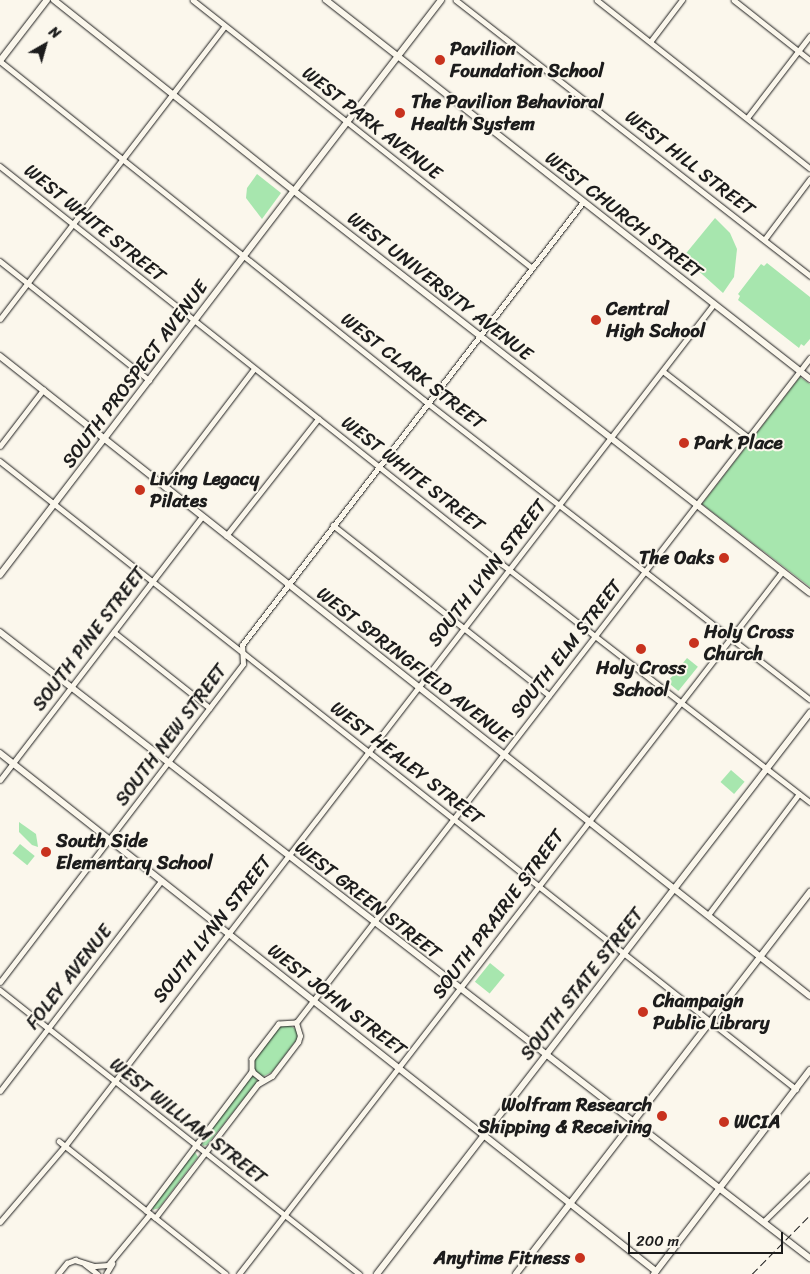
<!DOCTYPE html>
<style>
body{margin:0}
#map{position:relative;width:810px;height:1274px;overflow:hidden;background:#fbf7ec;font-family:Sriracha,sans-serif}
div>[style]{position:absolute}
.green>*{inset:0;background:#a7e6ae;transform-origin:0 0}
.roads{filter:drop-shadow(0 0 1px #1c1c1c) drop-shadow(0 0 1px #1c1c1c)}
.street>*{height:4.5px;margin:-2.25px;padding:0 2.25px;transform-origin:2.25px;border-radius:2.25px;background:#fbf7ec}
.secondary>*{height:5.5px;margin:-2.75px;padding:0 2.75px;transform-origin:2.75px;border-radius:2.75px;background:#fbf7ec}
.primary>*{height:6px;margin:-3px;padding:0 3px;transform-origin:3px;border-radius:3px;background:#fbf7ec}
.rail>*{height:1px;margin-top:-0.5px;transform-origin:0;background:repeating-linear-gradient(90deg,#1c1c1c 0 8px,transparent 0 12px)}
.dots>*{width:14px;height:14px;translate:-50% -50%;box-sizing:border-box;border:2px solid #fbf7ec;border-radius:50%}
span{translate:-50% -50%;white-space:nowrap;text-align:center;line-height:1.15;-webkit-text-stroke:4px #fbf7ec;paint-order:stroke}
.poi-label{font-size:19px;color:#1c1c1c;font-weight:700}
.left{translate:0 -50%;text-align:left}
.right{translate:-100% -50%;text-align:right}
.street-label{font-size:19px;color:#1c1c1c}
.north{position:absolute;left:20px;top:20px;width:50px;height:50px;-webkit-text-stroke:4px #fbf7ec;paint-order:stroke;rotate:38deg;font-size:14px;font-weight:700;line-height:20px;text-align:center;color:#1c1c1c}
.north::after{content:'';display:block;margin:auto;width:18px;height:22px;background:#1c1c1c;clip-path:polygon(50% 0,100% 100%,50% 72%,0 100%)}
.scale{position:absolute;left:628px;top:1232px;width:155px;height:22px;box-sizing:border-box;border:2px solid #1c1c1c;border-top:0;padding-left:6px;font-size:15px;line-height:18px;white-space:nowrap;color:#1c1c1c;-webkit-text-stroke:4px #fbf7ec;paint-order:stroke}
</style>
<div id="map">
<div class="green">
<div style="clip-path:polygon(257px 174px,281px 193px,262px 219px,246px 198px,247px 188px)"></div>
<div style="clip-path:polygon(715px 218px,730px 233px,737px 249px,734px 277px,723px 293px,683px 257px)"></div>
<div style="clip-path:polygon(767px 263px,810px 297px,810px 339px,804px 346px,801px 344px,799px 348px,738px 300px,740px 296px,738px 294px,761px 264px,764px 266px)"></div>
<div style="clip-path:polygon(800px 377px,810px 384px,810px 587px,702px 504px)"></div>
<div style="left:687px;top:658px;width:14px;height:31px;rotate:39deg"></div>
<div style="left:731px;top:770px;width:18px;height:16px;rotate:41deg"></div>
<div style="clip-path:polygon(19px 822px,36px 834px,38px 847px,32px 845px,19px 832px)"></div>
<div style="left:20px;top:844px;width:19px;height:12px;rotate:39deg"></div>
<div style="left:490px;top:963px;width:19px;height:24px;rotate:39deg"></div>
<div style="clip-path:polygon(288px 1024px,297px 1030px,297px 1039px,272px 1072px,262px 1077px,254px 1070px,254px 1060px,280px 1025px)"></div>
<div style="clip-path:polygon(256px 1076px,257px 1082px,207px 1145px,203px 1146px,201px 1141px,251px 1077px)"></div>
<div style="clip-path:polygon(195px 1152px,198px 1157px,159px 1208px,153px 1210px,152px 1206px)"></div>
</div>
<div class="roads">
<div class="street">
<div style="left:193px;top:0;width:432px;rotate:38.3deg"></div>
<div style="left:456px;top:0;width:449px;rotate:37.9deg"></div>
<div style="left:597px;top:0;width:271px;rotate:38.3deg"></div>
<div style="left:734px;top:0;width:97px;rotate:38.3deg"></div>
<div style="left:650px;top:42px;width:53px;rotate:-52.7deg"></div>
<div style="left:0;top:61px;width:543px;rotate:38.64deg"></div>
<div style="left:424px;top:400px;width:488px;rotate:37.8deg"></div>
<div style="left:747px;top:118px;width:103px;rotate:-52.5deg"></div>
<div style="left:0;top:166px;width:641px;rotate:38.41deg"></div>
<div style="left:502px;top:564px;width:389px;rotate:37.7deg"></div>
<div style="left:764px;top:240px;width:76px;rotate:-53deg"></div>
<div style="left:0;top:261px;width:191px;rotate:38.6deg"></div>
<div style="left:0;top:319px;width:369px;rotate:-52.5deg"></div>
<div style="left:663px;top:371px;width:108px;rotate:37.8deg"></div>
<div style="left:0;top:446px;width:71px;rotate:-52.5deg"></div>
<div style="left:0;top:461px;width:1014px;rotate:38.27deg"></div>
<div style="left:164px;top:487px;width:148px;rotate:-52.7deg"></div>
<div style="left:333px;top:525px;width:275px;rotate:38.2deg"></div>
<div style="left:226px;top:536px;width:149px;rotate:-51.8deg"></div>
<div style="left:114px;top:632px;width:122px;rotate:38.4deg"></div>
<div style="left:0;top:780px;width:332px;rotate:-52.5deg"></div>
<div style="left:708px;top:915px;width:151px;rotate:-53.1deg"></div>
<div style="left:0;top:982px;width:400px;rotate:-52.6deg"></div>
<div style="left:243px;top:664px;width:19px;rotate:-93deg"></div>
<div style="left:242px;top:645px;width:559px;rotate:-52.41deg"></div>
<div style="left:0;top:990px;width:458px;rotate:38.3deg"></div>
<div style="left:296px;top:1023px;width:840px;rotate:-52.3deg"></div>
<div style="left:0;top:1091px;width:265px;rotate:-52.5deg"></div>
<div style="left:59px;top:1141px;width:213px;rotate:38.5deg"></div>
<div style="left:146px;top:1211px;width:176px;rotate:-52.9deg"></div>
<div style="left:155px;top:1218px;width:169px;rotate:-52.5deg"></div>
<div style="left:258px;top:1084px;width:16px;rotate:-30deg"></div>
<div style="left:272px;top:1076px;width:43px;rotate:-52.6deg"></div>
<div style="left:298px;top:1042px;width:6px;rotate:-72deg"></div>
<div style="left:300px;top:1036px;width:14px;rotate:-107deg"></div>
<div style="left:296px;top:1023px;width:17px;rotate:177deg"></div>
<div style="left:279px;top:1024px;width:44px;rotate:127.6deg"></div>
<div style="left:252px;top:1059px;width:12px;rotate:90deg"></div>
<div style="left:252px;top:1071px;width:13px;rotate:39deg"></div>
<div style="left:0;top:1222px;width:100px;rotate:-49.5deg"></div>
<div style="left:65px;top:1146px;width:1063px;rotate:-52.38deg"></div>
<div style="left:763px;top:1222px;width:66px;rotate:-44.4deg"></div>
<div style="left:85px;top:1264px;width:16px;rotate:38deg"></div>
<div style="left:58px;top:1274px;width:14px;rotate:-51deg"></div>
<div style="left:67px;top:1263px;width:9px;rotate:-21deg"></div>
<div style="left:75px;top:1260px;width:21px;rotate:17deg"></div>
<div style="left:95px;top:1266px;width:13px;rotate:-4deg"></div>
<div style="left:108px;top:1265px;width:66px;rotate:-50.5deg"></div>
<div style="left:106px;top:1274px;width:12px;rotate:-59deg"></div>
<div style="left:239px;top:1274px;width:887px;rotate:-52.28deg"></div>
</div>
<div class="secondary">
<div style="left:0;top:61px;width:77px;rotate:-52.4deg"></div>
<div style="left:0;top:356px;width:1032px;rotate:38.31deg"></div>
<div style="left:0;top:575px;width:484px;rotate:-52.6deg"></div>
<div style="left:0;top:632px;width:1024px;rotate:37.7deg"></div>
<div style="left:0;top:753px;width:836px;rotate:38.3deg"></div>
<div style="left:377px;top:1274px;width:709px;rotate:-52.34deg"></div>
<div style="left:516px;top:1274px;width:482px;rotate:-52.4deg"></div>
</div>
<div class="primary">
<div style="left:54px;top:0;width:307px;rotate:38.5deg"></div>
<div style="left:294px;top:191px;width:654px;rotate:37.92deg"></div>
<div style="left:326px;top:0;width:615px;rotate:38.06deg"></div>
<div style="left:294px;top:191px;width:241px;rotate:-52.4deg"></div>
<div style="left:654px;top:1274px;width:257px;rotate:-52.6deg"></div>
</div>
</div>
<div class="rail">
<div style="left:752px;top:1274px;width:83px;rotate:-45.5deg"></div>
</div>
<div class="dots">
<div style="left:440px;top:60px;background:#c8321e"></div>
<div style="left:400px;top:113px;background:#c8321e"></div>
<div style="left:596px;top:320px;background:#c8321e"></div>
<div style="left:684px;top:443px;background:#c8321e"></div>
<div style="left:140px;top:490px;background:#c8321e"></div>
<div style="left:724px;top:558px;background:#c8321e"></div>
<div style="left:694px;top:643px;background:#c8321e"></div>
<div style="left:641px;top:649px;background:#c8321e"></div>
<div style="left:46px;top:852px;background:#c8321e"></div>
<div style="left:643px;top:1012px;background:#c8321e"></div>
<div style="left:662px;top:1116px;background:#c8321e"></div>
<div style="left:724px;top:1122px;background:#c8321e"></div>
<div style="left:580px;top:1258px;background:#c8321e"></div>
</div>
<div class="poi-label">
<span class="left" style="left:450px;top:60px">Pavilion<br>Foundation School</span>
<span class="left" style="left:411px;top:113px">The Pavilion Behavioral<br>Health System</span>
<span class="left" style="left:606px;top:320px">Central<br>High School</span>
<span class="left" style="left:694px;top:443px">Park Place</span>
<span class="left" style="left:150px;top:490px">Living Legacy<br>Pilates</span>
<span class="right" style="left:714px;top:558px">The Oaks</span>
<span class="left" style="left:704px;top:643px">Holy Cross<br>Church</span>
<span style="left:641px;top:679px">Holy Cross<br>School</span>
<span class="left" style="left:56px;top:852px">South Side<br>Elementary School</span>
<span class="left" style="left:653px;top:1012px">Champaign<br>Public Library</span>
<span class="right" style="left:652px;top:1116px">Wolfram Research<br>Shipping &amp; Receiving</span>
<span class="left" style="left:734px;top:1122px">WCIA</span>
<span class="right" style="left:570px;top:1258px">Anytime Fitness</span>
</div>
<div class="street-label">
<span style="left:372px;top:123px;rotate:38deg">WEST PARK AVENUE</span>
<span style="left:690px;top:163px;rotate:38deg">WEST HILL STREET</span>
<span style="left:624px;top:215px;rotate:38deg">WEST CHURCH STREET</span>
<span style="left:95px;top:223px;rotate:39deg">WEST WHITE STREET</span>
<span style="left:440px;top:286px;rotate:38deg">WEST UNIVERSITY AVENUE</span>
<span style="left:413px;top:371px;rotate:38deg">WEST CLARK STREET</span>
<span style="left:135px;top:374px;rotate:-53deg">SOUTH PROSPECT AVENUE</span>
<span style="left:413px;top:474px;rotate:38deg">WEST WHITE STREET</span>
<span style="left:487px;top:573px;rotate:-52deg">SOUTH LYNN STREET</span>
<span style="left:89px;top:639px;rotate:-53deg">SOUTH PINE STREET</span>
<span style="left:566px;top:649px;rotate:-52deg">SOUTH ELM STREET</span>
<span style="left:414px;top:665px;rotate:38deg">WEST SPRINGFIELD AVENUE</span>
<span style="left:171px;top:735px;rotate:-53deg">SOUTH NEW STREET</span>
<span style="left:407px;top:763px;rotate:38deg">WEST HEALEY STREET</span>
<span style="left:368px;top:900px;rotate:38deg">WEST GREEN STREET</span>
<span style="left:498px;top:914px;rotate:-53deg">SOUTH PRAIRIE STREET</span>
<span style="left:212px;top:929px;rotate:-52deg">SOUTH LYNN STREET</span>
<span style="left:69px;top:977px;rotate:-52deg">FOLEY AVENUE</span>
<span style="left:582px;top:984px;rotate:-52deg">SOUTH STATE STREET</span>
<span style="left:337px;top:1000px;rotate:38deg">WEST JOHN STREET</span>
<span style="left:188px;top:1121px;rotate:38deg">WEST WILLIAM STREET</span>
</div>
<div class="north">N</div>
<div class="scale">200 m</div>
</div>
